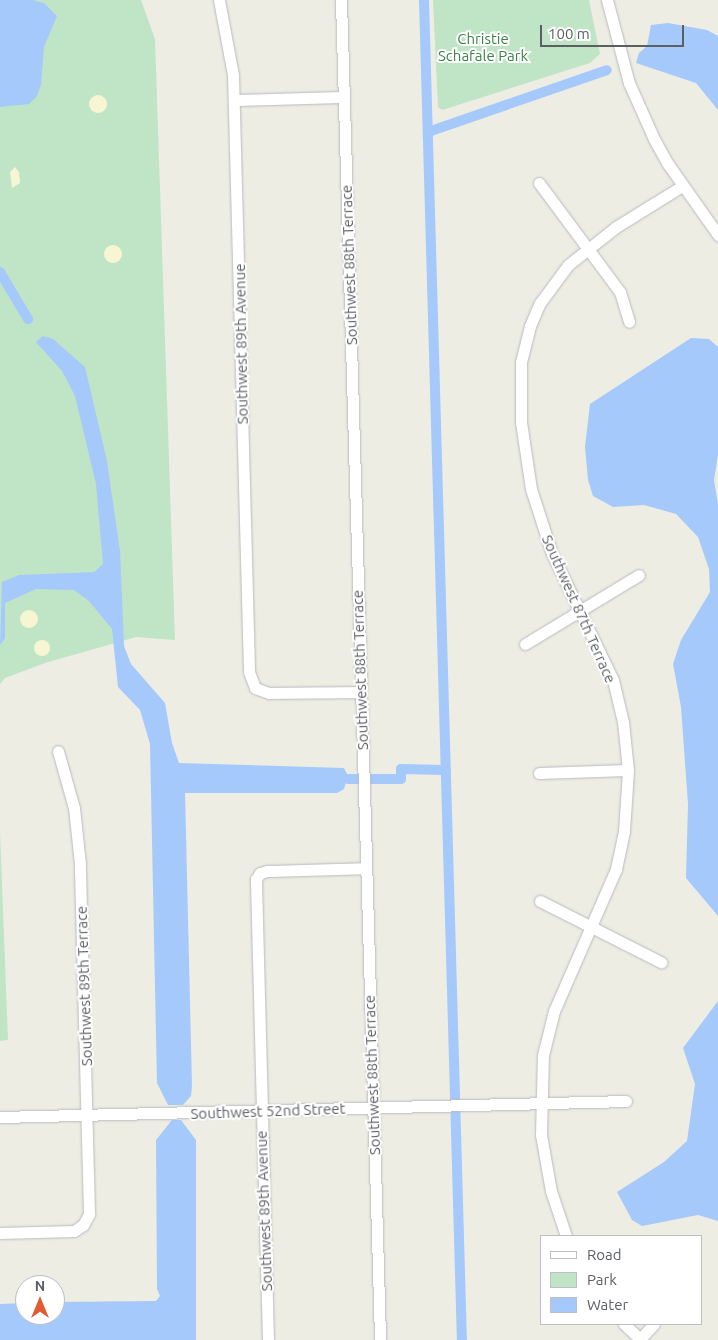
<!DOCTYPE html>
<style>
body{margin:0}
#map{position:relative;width:718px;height:1340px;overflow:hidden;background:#edede3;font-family:Ubuntu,sans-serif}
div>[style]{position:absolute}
.green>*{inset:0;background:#c0e4c6}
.sand>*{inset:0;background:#f8f5d3}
.round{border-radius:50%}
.water>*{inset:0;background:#a5c9fb}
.canal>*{height:10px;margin:-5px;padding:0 5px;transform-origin:5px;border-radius:5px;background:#a5c9fb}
.roads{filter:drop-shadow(0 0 1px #b8babf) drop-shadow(0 0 1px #b8babf)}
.street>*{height:11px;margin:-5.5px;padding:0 5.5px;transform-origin:5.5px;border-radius:5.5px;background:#fff}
span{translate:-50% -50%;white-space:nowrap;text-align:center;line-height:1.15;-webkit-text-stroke:4px #fff;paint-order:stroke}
.park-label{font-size:15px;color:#398448}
.street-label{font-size:15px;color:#5b5e63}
.legend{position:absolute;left:540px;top:1235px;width:162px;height:90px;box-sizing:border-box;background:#fff;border:1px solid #bdbfc1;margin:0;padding:6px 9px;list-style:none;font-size:15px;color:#5b5e63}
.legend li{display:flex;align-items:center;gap:10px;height:25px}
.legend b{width:25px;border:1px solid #bdbfc1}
.north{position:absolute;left:15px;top:1275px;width:50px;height:50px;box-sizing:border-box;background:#fff;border:1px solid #bdbfc1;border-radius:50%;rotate:0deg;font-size:14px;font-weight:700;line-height:20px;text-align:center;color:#5b5e63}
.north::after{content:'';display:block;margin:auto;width:18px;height:22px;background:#e15c35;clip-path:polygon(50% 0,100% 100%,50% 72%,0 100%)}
.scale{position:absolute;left:540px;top:25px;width:144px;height:22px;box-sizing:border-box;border:2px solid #5b5e63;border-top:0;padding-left:6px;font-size:15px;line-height:18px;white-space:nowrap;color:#5b5e63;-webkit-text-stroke:4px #fff;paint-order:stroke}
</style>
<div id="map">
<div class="green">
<div style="clip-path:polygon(0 0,141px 0,155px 39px,175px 640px,136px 637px,45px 663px,5px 678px,0 684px)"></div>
<div style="clip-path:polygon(433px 0,589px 0,600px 54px,590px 63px,442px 110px,438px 107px)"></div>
<div style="clip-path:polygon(0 832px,8px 1040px,0 1041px)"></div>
</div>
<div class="sand">
<div class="round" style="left:89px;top:95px;width:18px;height:18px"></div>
<div style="clip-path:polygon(15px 167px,19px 172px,20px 183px,12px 188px,10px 172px)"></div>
<div class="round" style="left:104px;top:245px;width:18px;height:18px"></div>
<div class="round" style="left:20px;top:610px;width:18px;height:18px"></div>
<div class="round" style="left:34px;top:640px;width:16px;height:16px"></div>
</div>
<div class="water">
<div style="clip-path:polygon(0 0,32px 0,44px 3px,57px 16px,44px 47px,41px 85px,37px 96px,29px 104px,0 107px)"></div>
<div style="clip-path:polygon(668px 23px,707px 30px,718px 36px,718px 110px,696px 83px,636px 63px,639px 53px,647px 46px,651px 25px)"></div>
<div style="clip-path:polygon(43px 336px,53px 339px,85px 367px,107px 461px,120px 551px,124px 646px,131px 664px,165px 703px,172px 743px,179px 763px,344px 768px,348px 776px,344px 789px,337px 793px,185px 793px,192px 1086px,191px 1096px,183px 1105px,168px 1105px,157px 1083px,150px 744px,140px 710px,118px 687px,112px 629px,89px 601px,74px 590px,36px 589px,5px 603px,5px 638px,0 645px,2px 582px,19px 575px,94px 572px,103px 564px,96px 484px,75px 396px,62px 371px,36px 342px)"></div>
<div style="clip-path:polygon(691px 338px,709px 339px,718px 347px,718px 455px,714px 480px,718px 504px,718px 916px,686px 878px,688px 804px,681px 707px,673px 664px,681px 640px,710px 592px,709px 569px,698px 537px,676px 514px,644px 505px,613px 507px,593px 496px,588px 480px,585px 447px,590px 404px)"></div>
<div style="clip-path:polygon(718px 1001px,718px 1221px,698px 1215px,642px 1226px,632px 1220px,617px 1192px,664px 1162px,687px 1141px,695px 1084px,683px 1048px)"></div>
<div style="clip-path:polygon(172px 1120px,181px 1120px,196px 1140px,196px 1340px,0 1340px,0 1304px,25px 1303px,25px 1315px,55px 1315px,55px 1302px,156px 1301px,160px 1296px,157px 1289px,156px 1140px)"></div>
</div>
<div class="canal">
<div style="left:424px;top:0;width:1341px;rotate:88.38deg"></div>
<div style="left:428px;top:132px;width:189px;rotate:-19.1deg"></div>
<div style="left:0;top:272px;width:55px;rotate:59.2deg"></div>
<div style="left:348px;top:779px;width:9px"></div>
<div style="left:370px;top:779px;width:31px"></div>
<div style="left:401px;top:779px;width:10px;rotate:-90deg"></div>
<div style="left:401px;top:769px;width:44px;rotate:1.3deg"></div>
</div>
<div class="roads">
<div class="street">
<div style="left:219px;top:0;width:76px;rotate:79.4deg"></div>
<div style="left:233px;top:75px;width:597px;rotate:88.46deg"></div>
<div style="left:249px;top:672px;width:17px;rotate:69deg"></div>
<div style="left:255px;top:688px;width:15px;rotate:20deg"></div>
<div style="left:269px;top:693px;width:92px;rotate:-0.6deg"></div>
<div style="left:341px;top:0;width:1341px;rotate:88.33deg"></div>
<div style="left:607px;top:0;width:86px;rotate:75.2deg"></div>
<div style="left:629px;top:83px;width:61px;rotate:65.9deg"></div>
<div style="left:654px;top:139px;width:29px;rotate:61deg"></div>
<div style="left:668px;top:164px;width:87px;rotate:54.8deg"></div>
<div style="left:234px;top:100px;width:110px;rotate:-1.6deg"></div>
<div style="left:539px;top:183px;width:136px;rotate:53.4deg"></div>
<div style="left:620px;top:292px;width:31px;rotate:73deg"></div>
<div style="left:525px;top:644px;width:133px;rotate:-31.2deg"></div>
<div style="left:539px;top:773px;width:89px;rotate:-1.9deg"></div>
<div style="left:540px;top:901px;width:136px;rotate:26.8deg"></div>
<div style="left:0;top:1117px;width:626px;rotate:-1.46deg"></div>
<div style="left:0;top:1233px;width:74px;rotate:-1.5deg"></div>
<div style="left:74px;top:1231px;width:11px;rotate:-34deg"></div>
<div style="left:83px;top:1225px;width:13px;rotate:-61deg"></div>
<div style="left:89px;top:1214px;width:350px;rotate:-91.5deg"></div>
<div style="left:80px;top:864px;width:56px;rotate:-96.1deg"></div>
<div style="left:74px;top:808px;width:59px;rotate:-105.7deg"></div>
<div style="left:566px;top:1236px;width:47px;rotate:-108.4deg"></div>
<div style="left:551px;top:1191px;width:57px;rotate:-100.1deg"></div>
<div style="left:541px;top:1135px;width:80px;rotate:-88.6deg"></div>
<div style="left:543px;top:1055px;width:45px;rotate:-76deg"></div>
<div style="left:554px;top:1011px;width:155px;rotate:-66.4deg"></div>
<div style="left:616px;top:869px;width:39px;rotate:-78deg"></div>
<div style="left:624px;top:831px;width:61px;rotate:-86.2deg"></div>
<div style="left:628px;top:770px;width:48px;rotate:-95.9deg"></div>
<div style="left:623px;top:722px;width:43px;rotate:-103.4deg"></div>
<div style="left:613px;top:680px;width:140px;rotate:-115.8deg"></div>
<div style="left:552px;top:554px;width:68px;rotate:-107.9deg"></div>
<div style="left:531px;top:489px;width:68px;rotate:-98.5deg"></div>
<div style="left:521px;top:422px;width:60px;rotate:-90deg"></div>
<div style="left:521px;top:362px;width:37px;rotate:-76deg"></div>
<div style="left:530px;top:326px;width:25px;rotate:-67deg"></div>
<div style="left:540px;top:303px;width:47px;rotate:-53.6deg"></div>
<div style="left:568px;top:265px;width:61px;rotate:-38.4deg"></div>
<div style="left:616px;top:227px;width:78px;rotate:-31.8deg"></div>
<div style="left:624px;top:1324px;width:23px;rotate:43deg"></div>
<div style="left:268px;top:1340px;width:461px;rotate:-91.5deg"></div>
<div style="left:256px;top:879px;width:7px;rotate:-56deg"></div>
<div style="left:260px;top:873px;width:7px;rotate:-16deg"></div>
<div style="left:267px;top:871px;width:99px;rotate:-1.7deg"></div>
<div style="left:639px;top:1340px;width:22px;rotate:-47deg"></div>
</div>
</div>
<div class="park-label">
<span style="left:483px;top:47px">Christie<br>Schafale Park</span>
</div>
<div class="street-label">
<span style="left:349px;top:265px;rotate:-92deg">Southwest 88th Terrace</span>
<span style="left:241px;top:344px;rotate:-91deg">Southwest 89th Avenue</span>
<span style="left:579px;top:609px;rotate:66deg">Southwest 87th Terrace</span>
<span style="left:360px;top:670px;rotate:-92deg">Southwest 88th Terrace</span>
<span style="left:84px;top:986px;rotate:-92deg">Southwest 89th Terrace</span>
<span style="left:372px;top:1075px;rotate:-92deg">Southwest 88th Terrace</span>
<span style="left:268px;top:1111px;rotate:-2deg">Southwest 52nd Street</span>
<span style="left:264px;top:1211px;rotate:-92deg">Southwest 89th Avenue</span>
</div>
<ul class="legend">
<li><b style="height:6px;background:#fff"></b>Road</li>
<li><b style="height:14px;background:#c0e4c6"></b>Park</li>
<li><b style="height:14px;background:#a5c9fb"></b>Water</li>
</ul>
<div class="north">N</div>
<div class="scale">100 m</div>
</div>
